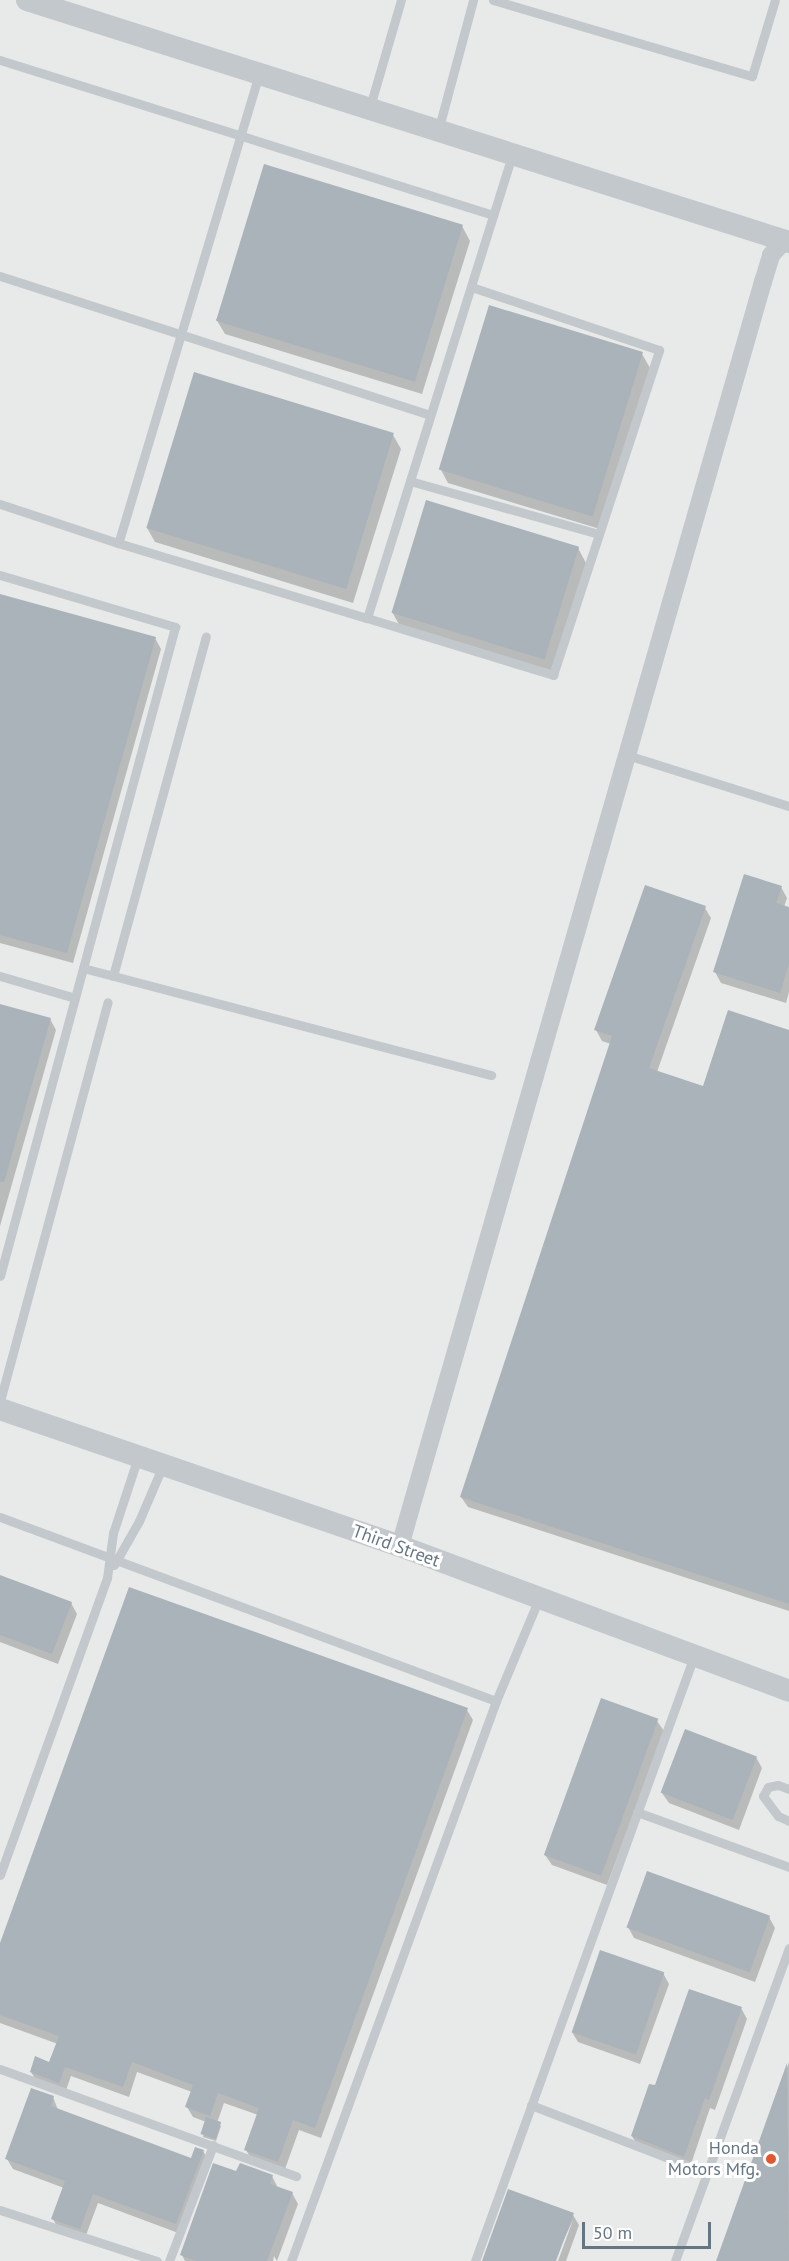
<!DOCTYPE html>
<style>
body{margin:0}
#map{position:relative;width:789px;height:2261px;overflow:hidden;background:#fafaf8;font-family:"PT Sans",sans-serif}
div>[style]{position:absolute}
.built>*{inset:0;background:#e8e9e9;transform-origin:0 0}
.shadow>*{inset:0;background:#0003}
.building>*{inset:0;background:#aab3b9;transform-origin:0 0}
.service>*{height:9px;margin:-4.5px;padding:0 4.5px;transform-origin:4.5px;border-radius:4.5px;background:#c3c8cc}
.minor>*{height:18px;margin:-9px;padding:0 9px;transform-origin:9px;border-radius:9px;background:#c3c8cc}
.tertiary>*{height:22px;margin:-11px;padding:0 11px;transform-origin:11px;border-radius:11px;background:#c3c8cc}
.dots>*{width:16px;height:16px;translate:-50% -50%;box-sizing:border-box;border:3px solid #fff;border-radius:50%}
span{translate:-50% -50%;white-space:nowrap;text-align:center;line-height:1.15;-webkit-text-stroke:6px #fff;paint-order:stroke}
.street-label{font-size:18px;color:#657683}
.poi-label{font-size:18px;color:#657683}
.right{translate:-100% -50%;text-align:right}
.scale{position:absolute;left:582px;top:2222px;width:129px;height:27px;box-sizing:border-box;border:3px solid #657683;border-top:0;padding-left:8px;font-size:18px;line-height:21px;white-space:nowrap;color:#657683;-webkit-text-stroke:4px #fff;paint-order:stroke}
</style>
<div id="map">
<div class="built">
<div style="left:0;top:0;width:789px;height:2261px"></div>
</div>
<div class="shadow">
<div style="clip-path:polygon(462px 226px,470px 241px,422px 394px,225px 334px,216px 319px)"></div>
<div style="clip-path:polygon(642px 354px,650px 368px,600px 529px,448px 483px,440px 468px)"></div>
<div style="clip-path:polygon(393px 435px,401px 449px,353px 603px,155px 542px,147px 528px)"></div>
<div style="clip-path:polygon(578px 548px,586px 563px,551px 673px,400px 626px,392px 612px)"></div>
<div style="clip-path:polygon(0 596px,155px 638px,161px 649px,73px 963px,0 943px)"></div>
<div style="clip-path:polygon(781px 887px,787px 898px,784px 907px,789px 908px,789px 992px,786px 1003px,721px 983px,715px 972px)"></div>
<div style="clip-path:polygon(705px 908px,711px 918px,657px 1072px,704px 1087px,789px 1031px,789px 1611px,468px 1507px,461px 1497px,611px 1044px,602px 1041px,596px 1030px)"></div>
<div style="clip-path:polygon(0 1005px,50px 1019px,56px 1030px,0 1226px)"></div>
<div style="clip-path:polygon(0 1576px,71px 1603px,77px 1614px,58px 1664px,0 1642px)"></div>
<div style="clip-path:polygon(602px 1700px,657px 1721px,664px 1731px,607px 1885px,552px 1865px,545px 1855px)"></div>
<div style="clip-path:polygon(467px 1710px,473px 1720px,321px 2138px,299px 2130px,284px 2172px,252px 2160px,246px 2150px,258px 2115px,224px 2103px,217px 2123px,221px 2126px,216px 2141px,203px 2137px,206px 2122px,193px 2117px,187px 2107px,192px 2092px,137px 2072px,129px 2097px,71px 2076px,65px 2093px,37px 2082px,31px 2072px,50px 2063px,58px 2044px,0 2023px,0 1947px)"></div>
<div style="clip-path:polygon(756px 1757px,762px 1768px,739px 1830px,669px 1803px,662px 1793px)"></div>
<div style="clip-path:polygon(769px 1917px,775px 1928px,755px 1982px,634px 1938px,628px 1927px)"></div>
<div style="clip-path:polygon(663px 1973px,669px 1984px,640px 2064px,578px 2042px,572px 2032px)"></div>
<div style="clip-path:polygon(741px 2008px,747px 2019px,715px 2110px,710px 2108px,690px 2167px,638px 2147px,632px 2136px,656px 2087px)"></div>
<div style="clip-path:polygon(789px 2062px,789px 2261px,718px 2261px)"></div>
<div style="clip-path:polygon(53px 2097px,58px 2110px,192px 2160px,203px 2151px,209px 2161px,181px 2234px,98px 2203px,85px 2238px,59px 2230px,53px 2219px,64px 2188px,13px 2169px,7px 2159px)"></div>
<div style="clip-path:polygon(237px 2173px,272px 2176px,278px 2188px,292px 2193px,298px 2204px,277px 2261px,274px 2256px,273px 2261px,185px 2261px,182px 2255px)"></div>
<div style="clip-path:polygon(573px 2215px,579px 2225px,566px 2261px,558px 2261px,573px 2220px,554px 2261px,482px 2261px)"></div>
</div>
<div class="building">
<div style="left:264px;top:164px;width:208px;height:164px;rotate:17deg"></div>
<div style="left:489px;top:305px;width:161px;height:172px;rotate:17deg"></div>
<div style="left:194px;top:372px;width:209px;height:163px;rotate:17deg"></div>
<div style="left:426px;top:500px;width:160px;height:118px;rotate:17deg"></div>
<div style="clip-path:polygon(0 594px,156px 637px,67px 953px,0 935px)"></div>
<div style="clip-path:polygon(744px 874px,782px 886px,776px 903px,789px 907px,789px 964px,780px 993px,713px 972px)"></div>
<div style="clip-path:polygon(645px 885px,706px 906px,649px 1068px,703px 1086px,728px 1010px,789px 1030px,789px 1604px,460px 1497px,612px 1036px,594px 1030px)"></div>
<div style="clip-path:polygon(0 1004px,51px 1018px,4px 1182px,0 1182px)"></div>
<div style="clip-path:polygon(0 1575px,72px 1602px,52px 1654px,0 1635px)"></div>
<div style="clip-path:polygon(129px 1587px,468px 1708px,315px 2128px,293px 2120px,278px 2162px,244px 2150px,259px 2108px,218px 2093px,210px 2116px,185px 2107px,193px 2085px,132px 2062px,123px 2087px,65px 2067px,59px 2083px,30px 2072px,35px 2056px,49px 2062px,59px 2036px,0 2015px,0 1943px)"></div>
<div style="left:601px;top:1698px;width:61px;height:167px;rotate:20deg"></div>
<div style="left:685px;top:1729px;width:77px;height:68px;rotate:21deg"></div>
<div style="left:647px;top:1871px;width:131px;height:60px;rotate:20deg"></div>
<div style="left:600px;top:1950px;width:68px;height:87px;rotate:19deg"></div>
<div style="clip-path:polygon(689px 1989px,742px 2007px,709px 2100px,705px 2098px,684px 2157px,631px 2136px,649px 2084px,655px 2085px)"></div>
<div style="clip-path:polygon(787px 2063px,789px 2261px,716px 2261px)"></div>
<div style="clip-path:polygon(31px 2088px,54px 2096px,51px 2106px,191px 2158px,195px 2147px,204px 2150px,176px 2224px,93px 2194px,80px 2229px,51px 2219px,65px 2181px,5px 2159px)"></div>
<div style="left:206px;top:2117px;width:16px;height:18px;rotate:18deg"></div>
<div style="clip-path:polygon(213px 2163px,236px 2171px,240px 2163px,273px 2175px,270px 2184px,293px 2192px,267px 2261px,196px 2261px,180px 2255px)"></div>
<div style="clip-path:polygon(508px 2189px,574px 2213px,556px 2261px,482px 2261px)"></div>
</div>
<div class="service">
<div style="left:493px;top:0;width:270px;rotate:16.4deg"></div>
<div style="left:752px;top:76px;width:79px;rotate:-73.2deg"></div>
<div style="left:0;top:60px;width:517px;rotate:17.45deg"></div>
<div style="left:259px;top:74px;width:490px;rotate:106.7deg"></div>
<div style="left:118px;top:543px;width:260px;rotate:16.8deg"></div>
<div style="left:367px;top:618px;width:486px;rotate:-72.6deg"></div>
<div style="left:369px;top:110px;width:115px;rotate:-73.8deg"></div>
<div style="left:438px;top:131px;width:136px;rotate:-75deg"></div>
<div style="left:0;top:276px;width:452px;rotate:17.9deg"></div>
<div style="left:410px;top:481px;width:195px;rotate:15.7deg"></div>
<div style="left:0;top:504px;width:124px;rotate:18.3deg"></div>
<div style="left:0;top:575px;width:183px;rotate:16.5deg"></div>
<div style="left:175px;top:627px;width:672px;rotate:105.09deg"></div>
<div style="left:367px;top:618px;width:195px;rotate:17deg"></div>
<div style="left:553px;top:675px;width:342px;rotate:-71.9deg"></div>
<div style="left:659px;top:350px;width:197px;rotate:-161.4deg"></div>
<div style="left:627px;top:755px;width:170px;rotate:17.5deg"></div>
<div style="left:83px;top:968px;width:422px;rotate:14.7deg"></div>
<div style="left:0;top:976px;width:78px;rotate:16.3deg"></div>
<div style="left:113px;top:976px;width:352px;rotate:-74.7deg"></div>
<div style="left:0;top:1401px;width:413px;rotate:-74.9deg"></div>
<div style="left:0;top:1517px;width:529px;rotate:20.35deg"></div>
<div style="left:114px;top:1565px;width:51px;rotate:-60.4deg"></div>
<div style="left:139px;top:1521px;width:61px;rotate:-66.8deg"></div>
<div style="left:789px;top:1789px;width:12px;rotate:-160deg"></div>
<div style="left:778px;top:1785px;width:10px;rotate:169deg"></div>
<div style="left:768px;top:1787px;width:10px;rotate:119deg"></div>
<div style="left:763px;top:1796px;width:25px;rotate:53deg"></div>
<div style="left:778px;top:1816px;width:12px;rotate:24deg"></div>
<div style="left:637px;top:1812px;width:162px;rotate:19.9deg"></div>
<div style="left:0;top:1875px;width:316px;rotate:-70.2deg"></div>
<div style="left:107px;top:1578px;width:45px;rotate:-82.4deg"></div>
<div style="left:113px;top:1533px;width:80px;rotate:-71.8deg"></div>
<div style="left:0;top:2069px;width:315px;rotate:19.9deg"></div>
<div style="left:531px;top:2105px;width:189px;rotate:21.1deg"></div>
<div style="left:0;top:2210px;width:165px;rotate:18deg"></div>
<div style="left:169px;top:2261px;width:124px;rotate:-69.2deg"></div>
<div style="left:291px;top:2261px;width:596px;rotate:-69.89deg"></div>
<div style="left:496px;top:1701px;width:112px;rotate:-67.3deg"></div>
<div style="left:475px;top:2261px;width:643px;rotate:-70.1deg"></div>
<div style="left:675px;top:2261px;width:333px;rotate:-70deg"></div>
</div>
<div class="minor">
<div style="left:400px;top:1546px;width:1315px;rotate:-73.98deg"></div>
<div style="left:763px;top:282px;width:28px;rotate:-73deg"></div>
<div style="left:771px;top:255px;width:21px;rotate:-47deg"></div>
</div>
<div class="tertiary">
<div style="left:27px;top:0;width:800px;rotate:17.62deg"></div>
<div style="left:0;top:1409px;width:423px;rotate:18.9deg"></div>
<div style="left:400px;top:1546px;width:415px;rotate:20.4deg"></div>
</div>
<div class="dots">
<div style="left:771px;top:2159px;background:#e4572e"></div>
</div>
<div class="street-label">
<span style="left:396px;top:1546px;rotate:20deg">Third Street</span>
</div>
<div class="poi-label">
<span class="right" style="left:759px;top:2159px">Honda<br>Motors Mfg.</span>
</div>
<div class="scale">50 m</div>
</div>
